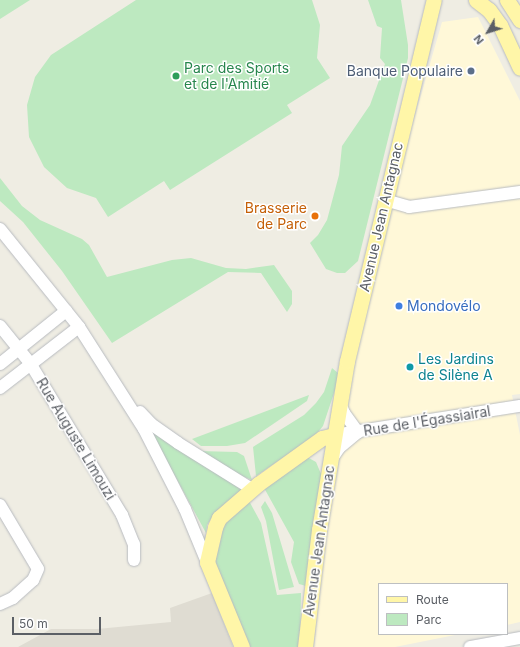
<!DOCTYPE html>
<meta charset="utf-8">
<style>
body{margin:0}
#map{position:relative;width:520px;height:647px;overflow:hidden;background:#efede3;font-family:Inter,sans-serif}
div>[style]{position:absolute}
.commercial>*{inset:0;background:#fff8d8}
.education>*{inset:0;background:#dfdcd2}
.green>*{inset:0;background:#bde9c0}
.roads{filter:drop-shadow(0 0 1px #b8bbc0) drop-shadow(0 0 1px #b8bbc0)}
.minor>*{height:12px;margin:-6px;padding:0 6px;transform-origin:6px;border-radius:6px;background:#fff}
.major>*{height:15px;margin:-7.5px;padding:0 7.5px;transform-origin:7.5px;border-radius:7.5px;background:#fff6a8}
.dots>*{width:11px;height:11px;translate:-50% -50%;box-sizing:border-box;border:2px solid #fff;border-radius:50%}
span{translate:-50% -50%;white-space:nowrap;text-align:center;line-height:1.15;-webkit-text-stroke:3px #fff;paint-order:stroke}
.leisure-label{font-size:14px;color:#27864d}
.left{translate:0 -50%;text-align:left}
.service-label{font-size:14px;color:#4e5e75}
.right{translate:-100% -50%;text-align:right}
.food-label{font-size:14px;color:#c56008}
.street-label{font-size:14px;color:#5b5f65}
.shop-label{font-size:14px;color:#366cbe}
.culture-label{font-size:14px;color:#0d838f}
.legend{position:absolute;left:378px;top:583px;width:130px;height:52px;box-sizing:border-box;background:#fff;border:1px solid #bdbfc1;margin:0;padding:5px 7px;list-style:none;font-size:12px;color:#5b5f65}
.legend li{display:flex;align-items:center;gap:8px;height:20px}
.legend b{width:20px;border:1px solid #bdbfc1}
.north{position:absolute;left:468px;top:12px;width:40px;height:40px;-webkit-text-stroke:3px #fff;paint-order:stroke;rotate:231deg;font-size:11px;font-weight:700;line-height:16px;text-align:center;color:#5b5f65}
.north::after{content:'';display:block;margin:auto;width:14px;height:18px;background:#5b5f65;clip-path:polygon(50% 0,100% 100%,50% 72%,0 100%)}
.scale{position:absolute;left:12px;top:617px;width:89px;height:18px;box-sizing:border-box;border:2px solid #5b5f65;border-top:0;padding-left:5px;font-size:12px;line-height:14px;white-space:nowrap;color:#5b5f65;-webkit-text-stroke:3px #fff;paint-order:stroke}
</style>
<div id="map">
<div class="commercial">
<div style="clip-path:polygon(478px 17px,520px 101px,520px 394px,512px 395px,520px 435px,520px 622px,507px 625px,507px 584px,379px 584px,379px 634px,460px 634px,395px 647px,314px 647px,334px 465px,378px 245px,442px 22px)"></div>
</div>
<div class="education">
<div style="clip-path:polygon(212px 593px,233px 647px,18px 647px,51px 629px,97px 629px,171px 622px,170px 608px)"></div>
</div>
<div class="green">
<div style="clip-path:polygon(0 0,30px 0,0 19px)"></div>
<div style="clip-path:polygon(136px 0,312px 0,320px 25px,317px 58px,330px 78px,287px 105px,292px 113px,170px 190px,164px 181px,108px 217px,96px 198px,67px 188px,44px 167px,29px 137px,27px 105px,35px 77px,51px 55px)"></div>
<div style="clip-path:polygon(368px 0,401px 0,408px 45px,408px 58px,358px 261px,345px 273px,337px 273px,326px 269px,310px 243px,318px 235px,327px 220px,339px 175px,342px 146px,370px 105px,385px 64px,380px 58px,382px 28px,377px 26px)"></div>
<div style="clip-path:polygon(0 178px,22px 206px,40px 220px,82px 239px,89px 245px,107px 277px,172px 260px,191px 258px,226px 268px,246px 269px,274px 265px,292px 291px,292px 304px,287px 312px,261px 273px,228px 272px,112px 343px,62px 271px,23px 222px,0 201px)"></div>
<div style="clip-path:polygon(332px 368px,338px 373px,336px 387px,323px 426px,314px 437px,256px 476px,253px 447px,304px 415px,316px 403px,324px 392px)"></div>
<div style="clip-path:polygon(309px 395px,307px 401px,245px 443px,227px 446px,201px 446px,192px 439px)"></div>
<div style="clip-path:polygon(150px 430px,246px 488px,214px 514px,207px 525px,206px 533px)"></div>
<div style="clip-path:polygon(198px 451px,237px 452px,244px 456px,252px 480px,232px 472px)"></div>
<div style="clip-path:polygon(307px 457px,316px 462px,321px 474px,306px 586px,299px 584px,291px 562px,294px 542px,263px 486px)"></div>
<div style="clip-path:polygon(248px 499px,261px 523px,277px 595px,301px 593px,300px 647px,247px 647px,212px 559px,221px 521px)"></div>
<div style="clip-path:polygon(265px 501px,272px 513px,294px 587px,279px 590px,266px 521px,261px 507px)"></div>
</div>
<div class="roads">
<div class="minor">
<div style="left:385px;top:200px;width:25px;rotate:16deg"></div>
<div style="left:409px;top:207px;width:112px;rotate:-7.7deg"></div>
<div style="left:0;top:229px;width:126px;rotate:51.1deg"></div>
<div style="left:79px;top:327px;width:121px;rotate:57.5deg"></div>
<div style="left:144px;top:429px;width:90px;rotate:62.9deg"></div>
<div style="left:185px;top:509px;width:57px;rotate:67.5deg"></div>
<div style="left:0;top:326px;width:48px;rotate:51deg"></div>
<div style="left:30px;top:363px;width:178px;rotate:58.8deg"></div>
<div style="left:122px;top:515px;width:31px;rotate:68deg"></div>
<div style="left:134px;top:544px;width:16px;rotate:90deg"></div>
<div style="left:0;top:364px;width:85px;rotate:-38.8deg"></div>
<div style="left:0;top:388px;width:100px;rotate:-37.7deg"></div>
<div style="left:340px;top:403px;width:11px;rotate:68deg"></div>
<div style="left:344px;top:413px;width:24px;rotate:54deg"></div>
<div style="left:140px;top:412px;width:16px;rotate:47deg"></div>
<div style="left:151px;top:424px;width:33px;rotate:35deg"></div>
<div style="left:178px;top:443px;width:87px;rotate:31.9deg"></div>
<div style="left:334px;top:435px;width:188px;rotate:-8.9deg"></div>
<div style="left:331px;top:460px;width:14px;rotate:-56deg"></div>
<div style="left:339px;top:448px;width:25px;rotate:-40deg"></div>
<div style="left:0;top:505px;width:74px;rotate:59.3deg"></div>
<div style="left:38px;top:569px;width:12px;rotate:114deg"></div>
<div style="left:33px;top:580px;width:27px;rotate:138deg"></div>
<div style="left:13px;top:598px;width:14px;rotate:155deg"></div>
<div style="left:470px;top:647px;width:51px;rotate:-10.2deg"></div>
</div>
<div class="major">
<div style="left:476px;top:0;width:16px;rotate:38deg"></div>
<div style="left:489px;top:10px;width:19px;rotate:54deg"></div>
<div style="left:500px;top:25px;width:47px;rotate:65.1deg"></div>
<div style="left:507px;top:0;width:24px;rotate:57deg"></div>
<div style="left:242px;top:647px;width:92px;rotate:-112.4deg"></div>
<div style="left:207px;top:562px;width:36px;rotate:-77deg"></div>
<div style="left:215px;top:527px;width:10px;rotate:-66deg"></div>
<div style="left:219px;top:518px;width:52px;rotate:-41.1deg"></div>
<div style="left:258px;top:484px;width:79px;rotate:-35.7deg"></div>
<div style="left:322px;top:438px;width:12px;rotate:-14deg"></div>
<div style="left:305px;top:647px;width:118px;rotate:-83.2deg"></div>
<div style="left:319px;top:530px;width:171px;rotate:-80.6deg"></div>
<div style="left:347px;top:361px;width:371px;rotate:-76.5deg"></div>
</div>
</div>
<div class="dots">
<div style="left:471px;top:71px;background:#5c6f8a"></div>
<div style="left:176px;top:76px;background:#2e9e5b"></div>
<div style="left:315px;top:216px;background:#e8710a"></div>
<div style="left:399px;top:306px;background:#3f7fe0"></div>
<div style="left:410px;top:367px;background:#0f9aa8"></div>
</div>
<div class="leisure-label">
<span class="left" style="left:184px;top:76px">Parc des Sports<br>et de l'Amitié</span>
</div>
<div class="service-label">
<span class="right" style="left:463px;top:71px">Banque Populaire</span>
</div>
<div class="food-label">
<span class="right" style="left:307px;top:216px">Brasserie<br>de Parc</span>
</div>
<div class="street-label">
<span style="left:381px;top:217px;rotate:-77deg">Avenue Jean Antagnac</span>
<span style="left:427px;top:421px;rotate:-9deg">Rue de l'Égassiairal</span>
<span style="left:76px;top:439px;rotate:59deg">Rue Auguste Limouzi</span>
<span style="left:319px;top:541px;rotate:-82deg">Avenue Jean Antagnac</span>
</div>
<div class="shop-label">
<span class="left" style="left:407px;top:306px">Mondovélo</span>
</div>
<div class="culture-label">
<span class="left" style="left:418px;top:367px">Les Jardins<br>de Silène A</span>
</div>
<ul class="legend">
<li><b style="height:5px;background:#fff6a8"></b>Route</li>
<li><b style="height:11px;background:#bde9c0"></b>Parc</li>
</ul>
<div class="north">N</div>
<div class="scale">50 m</div>
</div>
